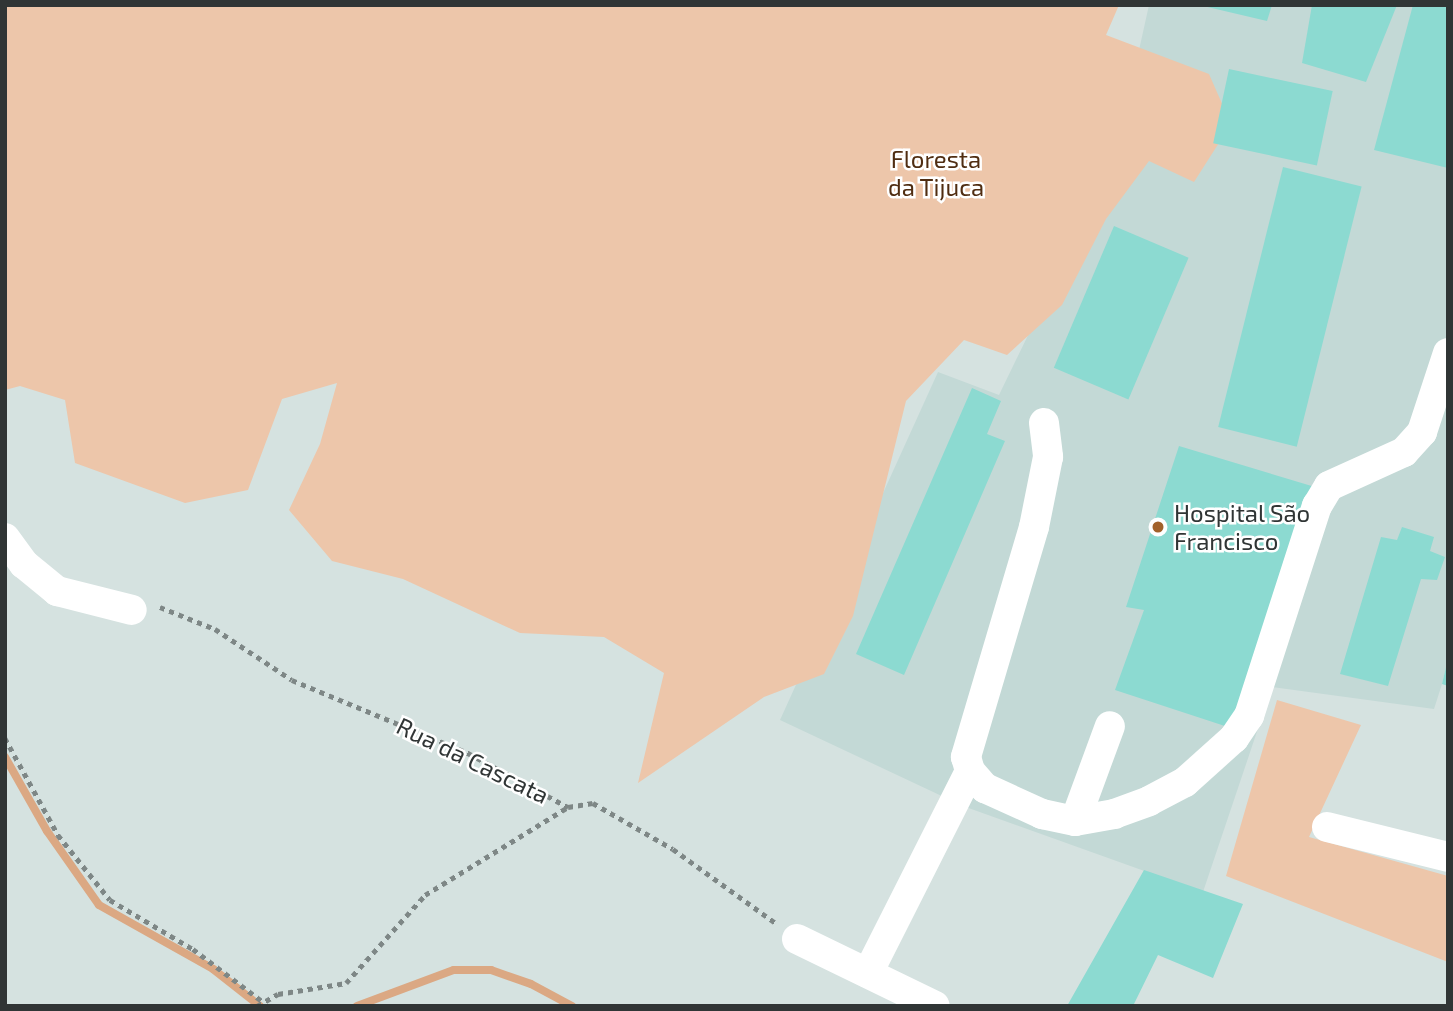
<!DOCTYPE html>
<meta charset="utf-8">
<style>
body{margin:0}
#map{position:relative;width:1453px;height:1011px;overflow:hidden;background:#d5e2e0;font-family:"Exo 2",sans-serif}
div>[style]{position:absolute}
.built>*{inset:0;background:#c3d9d6}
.green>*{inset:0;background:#edc6aa}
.stream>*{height:8px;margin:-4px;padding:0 4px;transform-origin:4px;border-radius:4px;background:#dba883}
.building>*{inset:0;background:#8cdad1;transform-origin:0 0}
.path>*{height:4.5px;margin-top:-2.25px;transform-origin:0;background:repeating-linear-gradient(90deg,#7e8786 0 5px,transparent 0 10px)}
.minor>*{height:30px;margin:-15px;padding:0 15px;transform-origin:15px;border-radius:15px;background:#fff}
.dots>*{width:19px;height:19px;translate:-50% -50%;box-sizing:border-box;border:4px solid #fff;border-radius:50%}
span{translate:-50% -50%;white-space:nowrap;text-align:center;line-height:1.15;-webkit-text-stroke:5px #fff;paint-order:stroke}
.park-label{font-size:24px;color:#502d11}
.poi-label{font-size:24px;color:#303535}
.left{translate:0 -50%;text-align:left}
.street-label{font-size:24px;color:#303535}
.frame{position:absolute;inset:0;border:7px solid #303535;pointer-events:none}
</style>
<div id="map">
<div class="built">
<div style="clip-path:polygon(1149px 5px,1448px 5px,1448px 659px,1442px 684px,1434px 709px,1272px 687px,1203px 892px,963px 806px,780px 720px,938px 372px,999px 395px,1116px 154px)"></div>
</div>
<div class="green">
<div style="clip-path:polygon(5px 5px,1119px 5px,1106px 35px,1209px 74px,1231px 124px,1194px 182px,1149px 161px,1106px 219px,1062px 305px,1007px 355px,964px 340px,906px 401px,853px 616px,824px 674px,764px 697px,638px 783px,664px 673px,604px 637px,520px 633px,403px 579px,332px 561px,289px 510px,320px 444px,337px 383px,282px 399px,248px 490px,185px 503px,75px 463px,65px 400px,20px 386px,5px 390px)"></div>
<div style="clip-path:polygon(1277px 700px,1361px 725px,1309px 837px,1448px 876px,1448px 962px,1226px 876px)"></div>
</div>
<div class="stream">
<div style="left:5px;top:757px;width:85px;rotate:60.4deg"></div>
<div style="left:47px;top:831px;width:90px;rotate:54.9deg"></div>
<div style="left:99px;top:905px;width:131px;rotate:29.3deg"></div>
<div style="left:213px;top:969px;width:60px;rotate:38.2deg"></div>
<div style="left:357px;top:1006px;width:103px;rotate:-20.4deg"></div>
<div style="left:454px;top:970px;width:37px"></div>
<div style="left:491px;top:970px;width:42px;rotate:19.3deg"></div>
<div style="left:531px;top:984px;width:47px;rotate:28.2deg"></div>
</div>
<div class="building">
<div style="clip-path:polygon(1199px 5px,1272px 5px,1267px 21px)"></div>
<div style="clip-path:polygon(1312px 5px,1397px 5px,1366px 82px,1302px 63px)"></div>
<div style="clip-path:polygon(1413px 5px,1448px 5px,1448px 168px,1374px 150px)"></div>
<div style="left:1229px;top:69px;width:106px;height:76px;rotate:12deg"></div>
<div style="left:1283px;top:167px;width:81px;height:268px;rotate:14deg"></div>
<div style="left:1114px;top:226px;width:81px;height:154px;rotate:23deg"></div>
<div style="clip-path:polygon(972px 388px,1001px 401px,987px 434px,1005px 441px,904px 675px,856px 654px)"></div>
<div style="clip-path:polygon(1179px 446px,1315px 487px,1234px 729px,1115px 690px,1144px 610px,1126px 607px)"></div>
<div style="clip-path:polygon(1402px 527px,1434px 537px,1430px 551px,1445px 557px,1437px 580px,1421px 579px,1388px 686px,1340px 674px,1381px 537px,1397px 540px)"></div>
<div style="clip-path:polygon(1447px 663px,1448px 663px,1448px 686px,1442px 684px)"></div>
<div style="clip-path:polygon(1144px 870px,1243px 904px,1213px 978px,1158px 955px,1133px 1006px,1067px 1006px)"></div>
</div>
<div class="path">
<div style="left:160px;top:607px;width:59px;rotate:21.8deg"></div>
<div style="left:215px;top:629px;width:92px;rotate:33.5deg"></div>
<div style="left:292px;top:680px;width:191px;rotate:22.5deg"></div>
<div style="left:468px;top:753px;width:114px;rotate:28.4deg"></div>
<div style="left:568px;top:807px;width:25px;rotate:-9deg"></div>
<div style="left:593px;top:803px;width:92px;rotate:29.9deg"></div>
<div style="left:673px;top:849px;width:128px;rotate:35.8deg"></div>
<div style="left:5px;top:738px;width:111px;rotate:61.3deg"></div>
<div style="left:58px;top:835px;width:83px;rotate:51.3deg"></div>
<div style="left:110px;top:900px;width:96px;rotate:30.6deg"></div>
<div style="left:193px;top:949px;width:86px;rotate:37deg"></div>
<div style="left:257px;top:1006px;width:24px;rotate:-30deg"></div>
<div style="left:278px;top:994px;width:69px;rotate:-9.2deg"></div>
<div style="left:346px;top:983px;width:118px;rotate:-48.1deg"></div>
<div style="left:425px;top:895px;width:168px;rotate:-31.6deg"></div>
</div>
<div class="minor">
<div style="left:1044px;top:423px;width:34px;rotate:83deg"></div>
<div style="left:1048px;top:457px;width:71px;rotate:101.3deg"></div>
<div style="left:1034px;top:527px;width:240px;rotate:106.5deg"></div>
<div style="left:966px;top:757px;width:15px;rotate:74deg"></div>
<div style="left:970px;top:771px;width:23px;rotate:49deg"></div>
<div style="left:985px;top:788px;width:63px;rotate:24.5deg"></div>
<div style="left:1042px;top:814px;width:34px;rotate:12deg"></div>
<div style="left:1075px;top:821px;width:40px;rotate:-10deg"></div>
<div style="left:1114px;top:814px;width:37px;rotate:-20deg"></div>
<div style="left:1149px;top:801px;width:41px;rotate:-27.8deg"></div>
<div style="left:1185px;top:782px;width:66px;rotate:-41.9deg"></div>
<div style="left:1234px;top:738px;width:27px;rotate:-56deg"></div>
<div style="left:1249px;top:716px;width:221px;rotate:-72.1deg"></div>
<div style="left:1317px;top:506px;width:23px;rotate:-59deg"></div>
<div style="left:1329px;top:486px;width:82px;rotate:-24.4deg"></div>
<div style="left:1404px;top:452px;width:27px;rotate:-48deg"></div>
<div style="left:1422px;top:432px;width:83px;rotate:-71.8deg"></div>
<div style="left:5px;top:538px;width:32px;rotate:54deg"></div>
<div style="left:24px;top:564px;width:43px;rotate:39.3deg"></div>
<div style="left:57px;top:591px;width:77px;rotate:14.2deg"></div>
<div style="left:1075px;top:821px;width:101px;rotate:-69.8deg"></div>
<div style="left:1327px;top:827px;width:125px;rotate:13.9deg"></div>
<div style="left:797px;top:939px;width:153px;rotate:25.9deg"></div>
<div style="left:868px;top:973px;width:226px;rotate:-63.2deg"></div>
</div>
<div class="dots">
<div style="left:1158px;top:527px;background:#a1612a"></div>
</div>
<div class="park-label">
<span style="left:936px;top:173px">Floresta<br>da Tijuca</span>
</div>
<div class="poi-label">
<span class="left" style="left:1174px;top:527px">Hospital São<br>Francisco</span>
</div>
<div class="street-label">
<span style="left:473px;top:760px;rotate:26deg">Rua da Cascata</span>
</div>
<div class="frame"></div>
</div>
